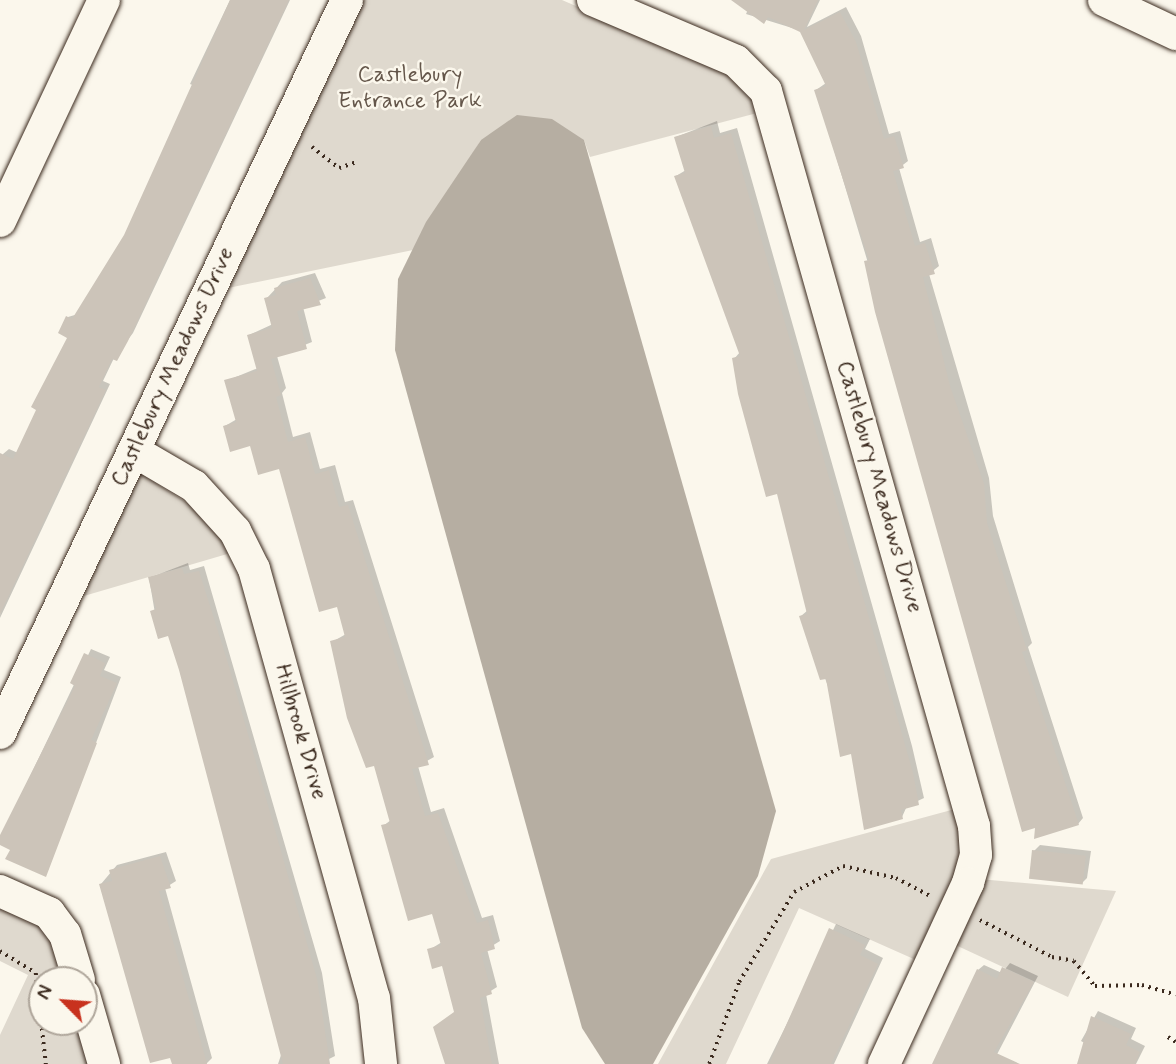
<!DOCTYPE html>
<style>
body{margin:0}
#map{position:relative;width:1176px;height:1064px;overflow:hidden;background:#fbf7ec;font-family:Mynerve,sans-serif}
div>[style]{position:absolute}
.green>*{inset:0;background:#dfd9ce}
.water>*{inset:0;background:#b6aea2}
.shadow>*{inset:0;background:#0003}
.building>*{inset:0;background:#ccc4b9;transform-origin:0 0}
.path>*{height:3.5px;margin-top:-1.75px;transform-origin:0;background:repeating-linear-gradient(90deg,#3b2a1e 0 2px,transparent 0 7px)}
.roads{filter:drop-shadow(0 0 2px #3b2a1e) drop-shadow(0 0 2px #3b2a1e)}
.minor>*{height:32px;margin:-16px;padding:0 16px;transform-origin:16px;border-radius:16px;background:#fbf7ec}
span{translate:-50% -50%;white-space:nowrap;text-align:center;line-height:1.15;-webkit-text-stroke:5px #fbf7ec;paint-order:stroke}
.park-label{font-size:23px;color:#64564a}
.street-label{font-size:23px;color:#3b2a1e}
.north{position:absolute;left:28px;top:966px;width:70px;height:70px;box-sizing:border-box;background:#fbf7ec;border:2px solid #aea59a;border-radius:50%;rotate:295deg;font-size:19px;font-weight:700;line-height:28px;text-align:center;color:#3b2a1e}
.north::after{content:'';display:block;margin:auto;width:24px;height:32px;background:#c8321e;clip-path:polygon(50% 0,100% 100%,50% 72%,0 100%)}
</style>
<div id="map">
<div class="green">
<div style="clip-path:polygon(354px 0,562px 0,728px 72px,746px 82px,761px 112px,590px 157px,584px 140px,481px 140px,413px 250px,223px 289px)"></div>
<div style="clip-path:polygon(138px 472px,203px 513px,234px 552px,77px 598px)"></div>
<div style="clip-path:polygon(955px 809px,966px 809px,963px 885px,925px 964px,799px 908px,726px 1064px,658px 1064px,771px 859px)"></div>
<div style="clip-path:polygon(979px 879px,1116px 891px,1068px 997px,949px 942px)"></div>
<div style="clip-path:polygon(0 899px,43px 919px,64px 980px,42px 980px,42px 1022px,79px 1022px,93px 1064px,0 1064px,0 1035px,28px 975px,0 961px)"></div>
</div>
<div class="water">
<div style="clip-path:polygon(517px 115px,552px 119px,584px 140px,776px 811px,758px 876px,653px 1064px,605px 1064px,582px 1028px,395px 350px,398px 279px,426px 222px,481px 140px)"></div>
</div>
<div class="shadow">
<div style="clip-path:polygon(230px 0,290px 0,133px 333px,114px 358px,103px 381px,110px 384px,0 618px,3px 454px,9px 449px,18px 453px,70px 337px,68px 317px,78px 314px,125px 236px,197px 87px,190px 84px)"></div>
<div style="clip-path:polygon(740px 0,820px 0,807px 27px,846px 7px,861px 36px,889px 134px,900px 131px,908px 161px,899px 168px,920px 242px,931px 238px,939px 266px,929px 274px,989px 478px,993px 516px,1032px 643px,1028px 647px,1083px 818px,1078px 824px,1037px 825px,816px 90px,826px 83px,802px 31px,746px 14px,750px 5px)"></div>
<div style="clip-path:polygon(717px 121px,720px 133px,737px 128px,912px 746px,924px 798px,907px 806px,902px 817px,853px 751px,801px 616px,808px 610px,779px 492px,734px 359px,740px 352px,676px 176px,686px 170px,676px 137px)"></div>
<div style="clip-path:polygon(315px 273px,326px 298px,303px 307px,312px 342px,277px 356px,286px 388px,282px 393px,293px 437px,310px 432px,320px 469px,335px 465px,345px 502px,353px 500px,434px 757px,418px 766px,431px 812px,444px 808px,482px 918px,493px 915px,500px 941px,487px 949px,497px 987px,486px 994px,499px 1064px,447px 1064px,456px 1011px,443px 964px,429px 950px,442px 942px,434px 912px,383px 826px,391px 820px,376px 764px,332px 642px,346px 634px,338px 605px,280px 467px,225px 426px,237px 419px,226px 381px,258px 368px,249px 335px,273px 324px,266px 299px,282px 282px)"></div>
<div style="clip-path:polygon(188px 563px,190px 570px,204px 566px,322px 973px,335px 1056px,319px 1064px,278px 1064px,282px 1052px,170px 634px,159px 637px,149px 578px)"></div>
<div style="clip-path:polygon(91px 649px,110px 657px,104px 670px,121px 677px,46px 875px,0 839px)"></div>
<div style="clip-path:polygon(1040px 845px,1091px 851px,1087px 878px,1082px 883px,1034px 851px)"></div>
<div style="clip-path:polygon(166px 852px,176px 881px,165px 888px,212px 1058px,206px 1064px,174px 1064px,101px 884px,117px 865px)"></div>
<div style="clip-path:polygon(836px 924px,870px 939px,865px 949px,883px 958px,834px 1064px,767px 1064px)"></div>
<div style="clip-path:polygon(1010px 963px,1038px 976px,992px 1064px,935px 1064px,978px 970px,984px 965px,1002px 973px)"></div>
<div style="clip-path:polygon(1098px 1011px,1136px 1028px,1131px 1039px,1145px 1046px,1136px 1064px,1079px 1064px,1088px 1045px,1081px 1041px)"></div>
</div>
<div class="building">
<div style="clip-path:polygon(230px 0,289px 0,128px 341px,117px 361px,112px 359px,99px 387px,106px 390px,0 614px,0 453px,13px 459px,36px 410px,31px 407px,67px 338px,58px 333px,66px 316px,72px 319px,124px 235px)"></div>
<div style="clip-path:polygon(731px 0,818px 0,804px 30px,840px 12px,856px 42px,884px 139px,894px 136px,904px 168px,893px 171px,915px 246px,925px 243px,935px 274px,923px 277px,950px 386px,984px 484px,987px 523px,1027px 650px,1022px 652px,1079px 825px,1034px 839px,1035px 828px,1022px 832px,875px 312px,864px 261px,869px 260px,814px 90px,826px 86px,800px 32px,768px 17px,764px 24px)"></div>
<div style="clip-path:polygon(711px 126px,714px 138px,731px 133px,913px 773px,919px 805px,901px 810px,903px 819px,864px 830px,851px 754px,840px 757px,826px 679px,820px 680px,799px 616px,807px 614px,777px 494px,766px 497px,738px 394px,732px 358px,740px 356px,674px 176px,685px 173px,674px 137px)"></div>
<div style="clip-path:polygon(310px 278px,321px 305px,297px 311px,307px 349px,271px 359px,281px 395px,276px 397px,288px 442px,305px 437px,315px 474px,329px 470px,339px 507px,348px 505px,429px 765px,412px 769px,425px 816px,438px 813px,477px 923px,488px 920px,495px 949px,481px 953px,492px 994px,480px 998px,492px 1064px,445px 1064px,433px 1027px,454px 1012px,442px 966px,432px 969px,427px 949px,441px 945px,432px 914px,408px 921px,381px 825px,390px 823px,374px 766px,366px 768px,347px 718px,330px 641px,345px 637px,337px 607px,319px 612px,279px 469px,258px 475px,250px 446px,230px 452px,223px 426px,236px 422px,224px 380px,257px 371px,247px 335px,272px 328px,264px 298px,276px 295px,274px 288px)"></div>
<div style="clip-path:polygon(182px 568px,184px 574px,199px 571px,227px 660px,317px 979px,330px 1064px,283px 1064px,179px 670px,168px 636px,158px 639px,150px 611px,156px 609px,148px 577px)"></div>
<div style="clip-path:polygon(84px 653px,105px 663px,100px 676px,117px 683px,91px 740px,97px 743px,46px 877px,5px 859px,10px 850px,0 845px,0 835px,75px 686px,70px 683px)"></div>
<div style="left:1032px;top:850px;width:54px;height:29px;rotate:6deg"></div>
<div style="clip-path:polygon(160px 856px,171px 888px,159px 891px,207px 1064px,172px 1064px,170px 1058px,150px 1063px,99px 884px,112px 881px,109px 870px)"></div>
<div style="clip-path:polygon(829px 928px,865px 945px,860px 955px,878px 964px,831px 1064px,769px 1064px)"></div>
<div style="clip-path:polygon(1002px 967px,1034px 982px,994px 1052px,1020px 1064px,932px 1064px,977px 969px,997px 979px)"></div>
<div style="clip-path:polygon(1091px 1016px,1131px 1034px,1126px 1045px,1140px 1052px,1135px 1064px,1077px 1064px)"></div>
</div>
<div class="path">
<div style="left:312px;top:147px;width:34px;rotate:38deg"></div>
<div style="left:339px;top:168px;width:18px;rotate:-19deg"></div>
<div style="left:980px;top:920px;width:81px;rotate:27.2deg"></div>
<div style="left:1052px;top:957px;width:22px;rotate:10deg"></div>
<div style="left:1074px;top:961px;width:33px;rotate:50deg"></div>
<div style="left:1095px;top:986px;width:47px;rotate:-1.2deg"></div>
<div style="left:1142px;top:985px;width:35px;rotate:16deg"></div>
<div style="left:0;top:951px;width:42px;rotate:31.4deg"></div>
<div style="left:36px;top:973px;width:92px;rotate:83.7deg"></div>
<div style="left:1168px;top:1037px;width:9px;rotate:32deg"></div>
<div style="left:709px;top:1064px;width:87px;rotate:-69.9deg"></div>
<div style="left:739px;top:982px;width:105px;rotate:-58.6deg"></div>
<div style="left:794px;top:892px;width:55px;rotate:-28deg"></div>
<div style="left:843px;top:866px;width:54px;rotate:12.8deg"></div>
<div style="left:896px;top:878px;width:41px;rotate:27.8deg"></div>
</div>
<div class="roads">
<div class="minor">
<div style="left:593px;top:0;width:155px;rotate:23.1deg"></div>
<div style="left:736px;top:61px;width:42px;rotate:45deg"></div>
<div style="left:766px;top:91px;width:764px;rotate:74.2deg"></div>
<div style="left:974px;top:826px;width:29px;rotate:86deg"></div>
<div style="left:976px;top:855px;width:29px;rotate:106deg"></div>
<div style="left:968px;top:883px;width:200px;rotate:114.9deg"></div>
<div style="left:1104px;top:0;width:80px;rotate:25.3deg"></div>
<div style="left:0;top:221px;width:244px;rotate:-64.8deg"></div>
<div style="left:134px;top:451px;width:69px;rotate:30.3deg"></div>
<div style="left:194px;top:486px;width:61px;rotate:47.7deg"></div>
<div style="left:235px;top:531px;width:42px;rotate:63.4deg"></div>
<div style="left:254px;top:569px;width:445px;rotate:74.4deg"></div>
<div style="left:374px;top:998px;width:66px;rotate:83.9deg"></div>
<div style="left:0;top:733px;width:811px;rotate:-64.67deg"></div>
<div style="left:0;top:891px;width:54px;rotate:24.2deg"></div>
<div style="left:49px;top:913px;width:26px;rotate:53deg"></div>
<div style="left:65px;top:934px;width:48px;rotate:73.1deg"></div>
<div style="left:84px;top:995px;width:72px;rotate:73.8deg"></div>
</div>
</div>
<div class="park-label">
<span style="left:410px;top:88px">Castlebury<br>Entrance Park</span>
</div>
<div class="street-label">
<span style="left:173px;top:367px;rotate:-65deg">Castlebury Meadows Drive</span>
<span style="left:879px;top:487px;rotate:74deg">Castlebury Meadows Drive</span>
<span style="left:300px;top:732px;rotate:74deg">Hillbrook Drive</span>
</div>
<div class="north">N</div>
</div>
